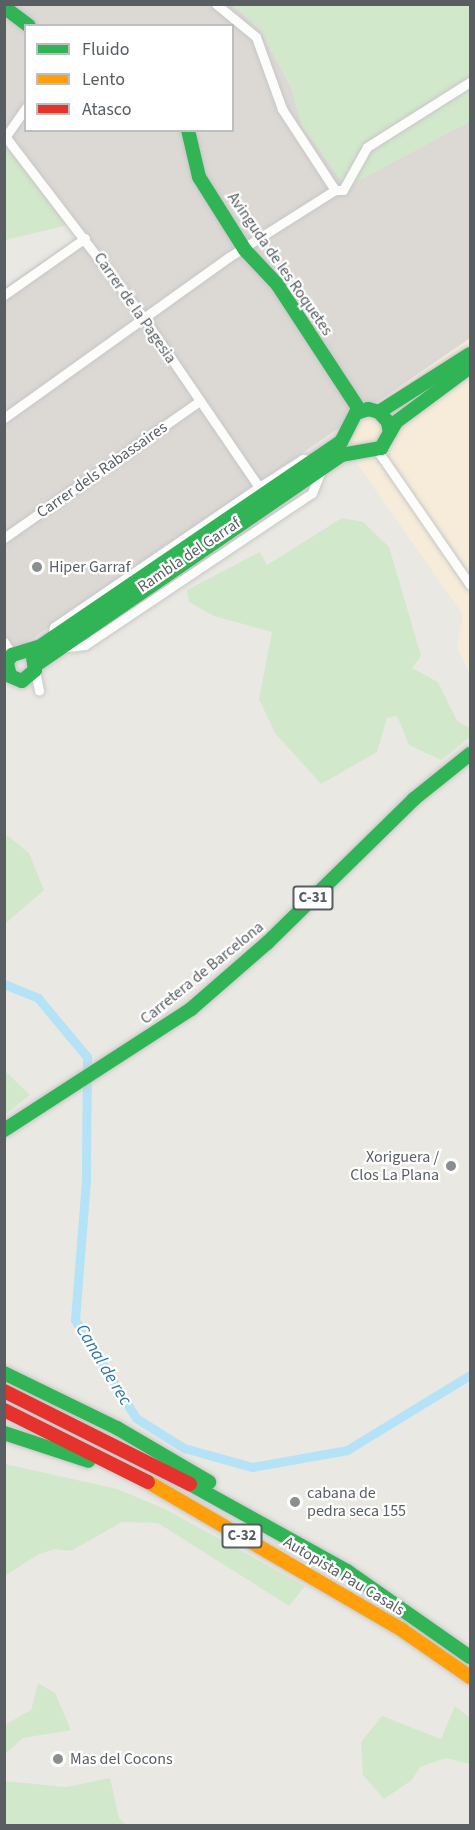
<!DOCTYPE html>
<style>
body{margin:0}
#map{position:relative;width:475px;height:1830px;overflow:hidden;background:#eae8e2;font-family:"Source Sans 3",sans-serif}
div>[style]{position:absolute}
.commercial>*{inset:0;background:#f6ecd9}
.industrial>*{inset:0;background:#dcd9d5}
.green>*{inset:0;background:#d2e8cb}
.canal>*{height:9px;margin:-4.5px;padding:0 4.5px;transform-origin:4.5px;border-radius:4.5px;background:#b4e2f6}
.roads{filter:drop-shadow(0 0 2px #c7c7c7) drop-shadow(0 0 2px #c7c7c7)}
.street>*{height:9px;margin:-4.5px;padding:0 4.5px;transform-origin:4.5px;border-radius:4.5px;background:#fcfcfb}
.fast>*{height:14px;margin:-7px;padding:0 7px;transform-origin:7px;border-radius:7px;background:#30b455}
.slow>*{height:14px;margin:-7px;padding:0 7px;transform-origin:7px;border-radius:7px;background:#ff9f0a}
.jam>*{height:14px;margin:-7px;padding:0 7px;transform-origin:7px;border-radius:7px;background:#e5322d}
.dots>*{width:16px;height:16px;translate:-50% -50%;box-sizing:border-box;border:3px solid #fff;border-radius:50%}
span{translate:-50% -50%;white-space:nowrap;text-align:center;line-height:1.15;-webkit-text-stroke:4.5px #fff;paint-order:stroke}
.shield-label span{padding:2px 4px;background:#fff;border:2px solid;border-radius:4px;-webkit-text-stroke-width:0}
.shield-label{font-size:15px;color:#585e62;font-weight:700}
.street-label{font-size:16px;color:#585e62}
.poi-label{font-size:16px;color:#585e62}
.left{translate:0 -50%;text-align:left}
.right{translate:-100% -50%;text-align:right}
.water-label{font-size:18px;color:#2d77a8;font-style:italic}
.frame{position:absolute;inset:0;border:6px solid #585e62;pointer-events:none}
.legend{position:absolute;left:24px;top:24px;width:210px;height:108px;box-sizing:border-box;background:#fff;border:2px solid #bcbfc0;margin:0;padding:8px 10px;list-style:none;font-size:18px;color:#585e62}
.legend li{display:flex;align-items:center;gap:12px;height:30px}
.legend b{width:30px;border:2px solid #bcbfc0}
</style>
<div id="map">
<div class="commercial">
<div style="clip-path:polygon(470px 338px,470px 674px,457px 648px,463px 615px,335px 432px)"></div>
</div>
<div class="industrial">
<div style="clip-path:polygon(evenodd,5px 5px,233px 5px,260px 30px,291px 86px,302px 126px,346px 187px,470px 121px,470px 338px,5px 657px,5px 287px,78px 237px,5px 144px,5px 5px,26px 26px,232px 26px,232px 130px,26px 130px,26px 26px)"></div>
</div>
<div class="green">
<div style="clip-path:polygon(233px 5px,470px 5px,470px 121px,346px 187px,302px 126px,291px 85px,260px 30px)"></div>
<div style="clip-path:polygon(4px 144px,6px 145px,68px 225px,5px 240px)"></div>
<div style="clip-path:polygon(342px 518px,363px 522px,389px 547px,421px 656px,412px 668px,438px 682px,457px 721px,470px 728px,470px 737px,441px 760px,409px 745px,397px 716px,387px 718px,377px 752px,321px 784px,275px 733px,259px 699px,272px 632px,214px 616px,189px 602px,187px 590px,260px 552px,267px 565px)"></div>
<div style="clip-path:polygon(8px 836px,29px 853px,44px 890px,5px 924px,4px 837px)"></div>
<div style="clip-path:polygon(5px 1071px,30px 1095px,5px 1115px,4px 1115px)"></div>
<div style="clip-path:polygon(5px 1464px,117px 1489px,165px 1509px,305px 1586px,289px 1606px,158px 1523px,122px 1522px,71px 1551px,55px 1549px,37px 1555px,5px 1576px)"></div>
<div style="clip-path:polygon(38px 1683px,55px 1693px,71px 1730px,23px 1738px,5px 1754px,5px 1725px,31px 1710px)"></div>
<div style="clip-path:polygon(455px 1706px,470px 1718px,470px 1764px,446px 1758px,420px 1767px,412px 1780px,384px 1799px,363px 1775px,361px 1742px,382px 1716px,441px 1739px)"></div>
<div style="clip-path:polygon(110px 1778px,119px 1818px,126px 1825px,5px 1825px,5px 1781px,66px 1787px)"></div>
</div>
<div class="canal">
<div style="left:4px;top:984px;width:37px;rotate:22deg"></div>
<div style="left:38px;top:998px;width:77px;rotate:50.3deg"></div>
<div style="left:87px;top:1057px;width:123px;rotate:90.5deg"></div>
<div style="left:86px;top:1180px;width:140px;rotate:94.5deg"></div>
<div style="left:75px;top:1320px;width:115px;rotate:58.1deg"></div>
<div style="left:136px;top:1418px;width:57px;rotate:32deg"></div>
<div style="left:184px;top:1448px;width:71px;rotate:15.6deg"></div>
<div style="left:252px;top:1467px;width:97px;rotate:-10.1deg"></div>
<div style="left:347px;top:1450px;width:144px;rotate:-31.4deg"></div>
</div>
<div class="roads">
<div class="street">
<div style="left:216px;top:4px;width:52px;rotate:39.5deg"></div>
<div style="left:256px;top:37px;width:77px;rotate:70.1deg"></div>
<div style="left:282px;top:109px;width:97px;rotate:56.8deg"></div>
<div style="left:4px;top:135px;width:229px;rotate:52.6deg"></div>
<div style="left:143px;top:317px;width:206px;rotate:55.7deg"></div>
<div style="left:6px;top:136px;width:35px;rotate:-55deg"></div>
<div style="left:4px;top:295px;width:99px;rotate:-35.1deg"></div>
<div style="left:4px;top:418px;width:277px;rotate:-35.6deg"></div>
<div style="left:229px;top:257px;width:125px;rotate:-32.3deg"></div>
<div style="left:335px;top:190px;width:8px"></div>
<div style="left:343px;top:190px;width:49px;rotate:-60.8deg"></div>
<div style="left:367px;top:147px;width:122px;rotate:-32.3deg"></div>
<div style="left:377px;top:450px;width:164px;rotate:55.4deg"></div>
<div style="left:4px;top:538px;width:239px;rotate:-35deg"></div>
<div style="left:52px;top:638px;width:11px;rotate:-80deg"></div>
<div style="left:54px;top:627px;width:248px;rotate:-34.3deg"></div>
<div style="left:259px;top:487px;width:52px;rotate:-32.5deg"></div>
<div style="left:303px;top:459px;width:10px;rotate:11deg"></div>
<div style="left:4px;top:642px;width:15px;rotate:58deg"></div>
<div style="left:60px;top:648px;width:25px;rotate:-7deg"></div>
<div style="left:85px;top:645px;width:273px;rotate:-33.8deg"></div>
<div style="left:312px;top:493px;width:27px;rotate:-68deg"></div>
<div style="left:35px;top:670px;width:21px;rotate:79deg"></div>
</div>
<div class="fast">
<div style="left:4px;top:7px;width:31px;rotate:37deg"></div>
<div style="left:188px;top:130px;width:48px;rotate:76.8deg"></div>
<div style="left:199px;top:177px;width:86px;rotate:57.8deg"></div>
<div style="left:245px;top:250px;width:47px;rotate:46.7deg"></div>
<div style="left:277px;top:284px;width:152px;rotate:56.8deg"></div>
<div style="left:379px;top:412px;width:108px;rotate:-32.5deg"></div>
<div style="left:7px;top:663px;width:13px;rotate:77deg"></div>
<div style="left:10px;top:676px;width:13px;rotate:23deg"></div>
<div style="left:22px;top:681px;width:17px;rotate:-40deg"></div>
<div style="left:35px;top:670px;width:12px;rotate:-99deg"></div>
<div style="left:36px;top:665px;width:370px;rotate:-34.5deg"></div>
<div style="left:341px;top:455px;width:41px;rotate:-9.9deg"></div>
<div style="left:381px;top:448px;width:30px;rotate:-60deg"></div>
<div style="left:396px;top:422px;width:92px;rotate:-36.6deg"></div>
<div style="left:4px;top:666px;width:14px;rotate:-54deg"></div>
<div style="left:12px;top:655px;width:28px;rotate:-17deg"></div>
<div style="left:39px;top:647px;width:365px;rotate:-34.2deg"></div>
<div style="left:341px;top:442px;width:33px;rotate:-63deg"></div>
<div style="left:356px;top:413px;width:13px;rotate:-18deg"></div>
<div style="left:368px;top:409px;width:11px;rotate:15deg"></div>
<div style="left:379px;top:412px;width:13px;rotate:48deg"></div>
<div style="left:388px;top:422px;width:11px;rotate:80deg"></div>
<div style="left:4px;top:1130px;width:223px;rotate:-32.9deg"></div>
<div style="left:191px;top:1009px;width:101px;rotate:-41deg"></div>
<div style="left:267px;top:943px;width:206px;rotate:-44.4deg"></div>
<div style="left:414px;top:799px;width:72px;rotate:-38.8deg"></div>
<div style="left:4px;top:1373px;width:126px;rotate:26deg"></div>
<div style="left:117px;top:1428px;width:107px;rotate:30.4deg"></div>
<div style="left:4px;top:1433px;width:89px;rotate:18.2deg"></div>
<div style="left:190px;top:1484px;width:179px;rotate:29deg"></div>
<div style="left:347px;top:1571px;width:150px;rotate:35deg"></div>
</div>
<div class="slow">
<div style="left:148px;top:1482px;width:294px;rotate:30.2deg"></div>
<div style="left:402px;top:1630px;width:83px;rotate:34.7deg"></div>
</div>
<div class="jam">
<div style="left:4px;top:1391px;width:208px;rotate:26.6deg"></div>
<div style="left:4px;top:1410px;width:161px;rotate:26.6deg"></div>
</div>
</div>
<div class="dots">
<div style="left:37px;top:567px;background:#8b8e8f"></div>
<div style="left:451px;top:1166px;background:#8b8e8f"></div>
<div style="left:295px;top:1502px;background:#8b8e8f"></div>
<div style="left:58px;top:1759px;background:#8b8e8f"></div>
</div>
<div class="shield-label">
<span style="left:313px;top:898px">C-31</span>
<span style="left:242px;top:1536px">C-32</span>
</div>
<div class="street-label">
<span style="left:280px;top:264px;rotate:55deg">Avinguda de les Roquetes</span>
<span style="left:135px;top:308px;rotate:55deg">Carrer de la Pagesia</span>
<span style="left:102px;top:470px;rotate:-35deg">Carrer dels Rabassaires</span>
<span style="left:189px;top:555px;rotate:-34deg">Rambla del Garraf</span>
<span style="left:202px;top:973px;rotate:-39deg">Carretera de Barcelona</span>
<span style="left:344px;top:1576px;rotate:31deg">Autopista Pau Casals</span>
</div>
<div class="poi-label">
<span class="left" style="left:49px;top:567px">Hiper Garraf</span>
<span class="right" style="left:439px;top:1166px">Xoriguera /<br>Clos La Plana</span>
<span class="left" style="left:307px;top:1502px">cabana de<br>pedra seca 155</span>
<span class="left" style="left:70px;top:1759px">Mas del Cocons</span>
</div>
<div class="water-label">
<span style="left:103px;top:1365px;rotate:59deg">Canal de rec</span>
</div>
<div class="frame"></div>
<ul class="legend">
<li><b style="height:8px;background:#30b455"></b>Fluido</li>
<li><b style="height:8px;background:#ff9f0a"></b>Lento</li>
<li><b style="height:8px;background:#e5322d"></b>Atasco</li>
</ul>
</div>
